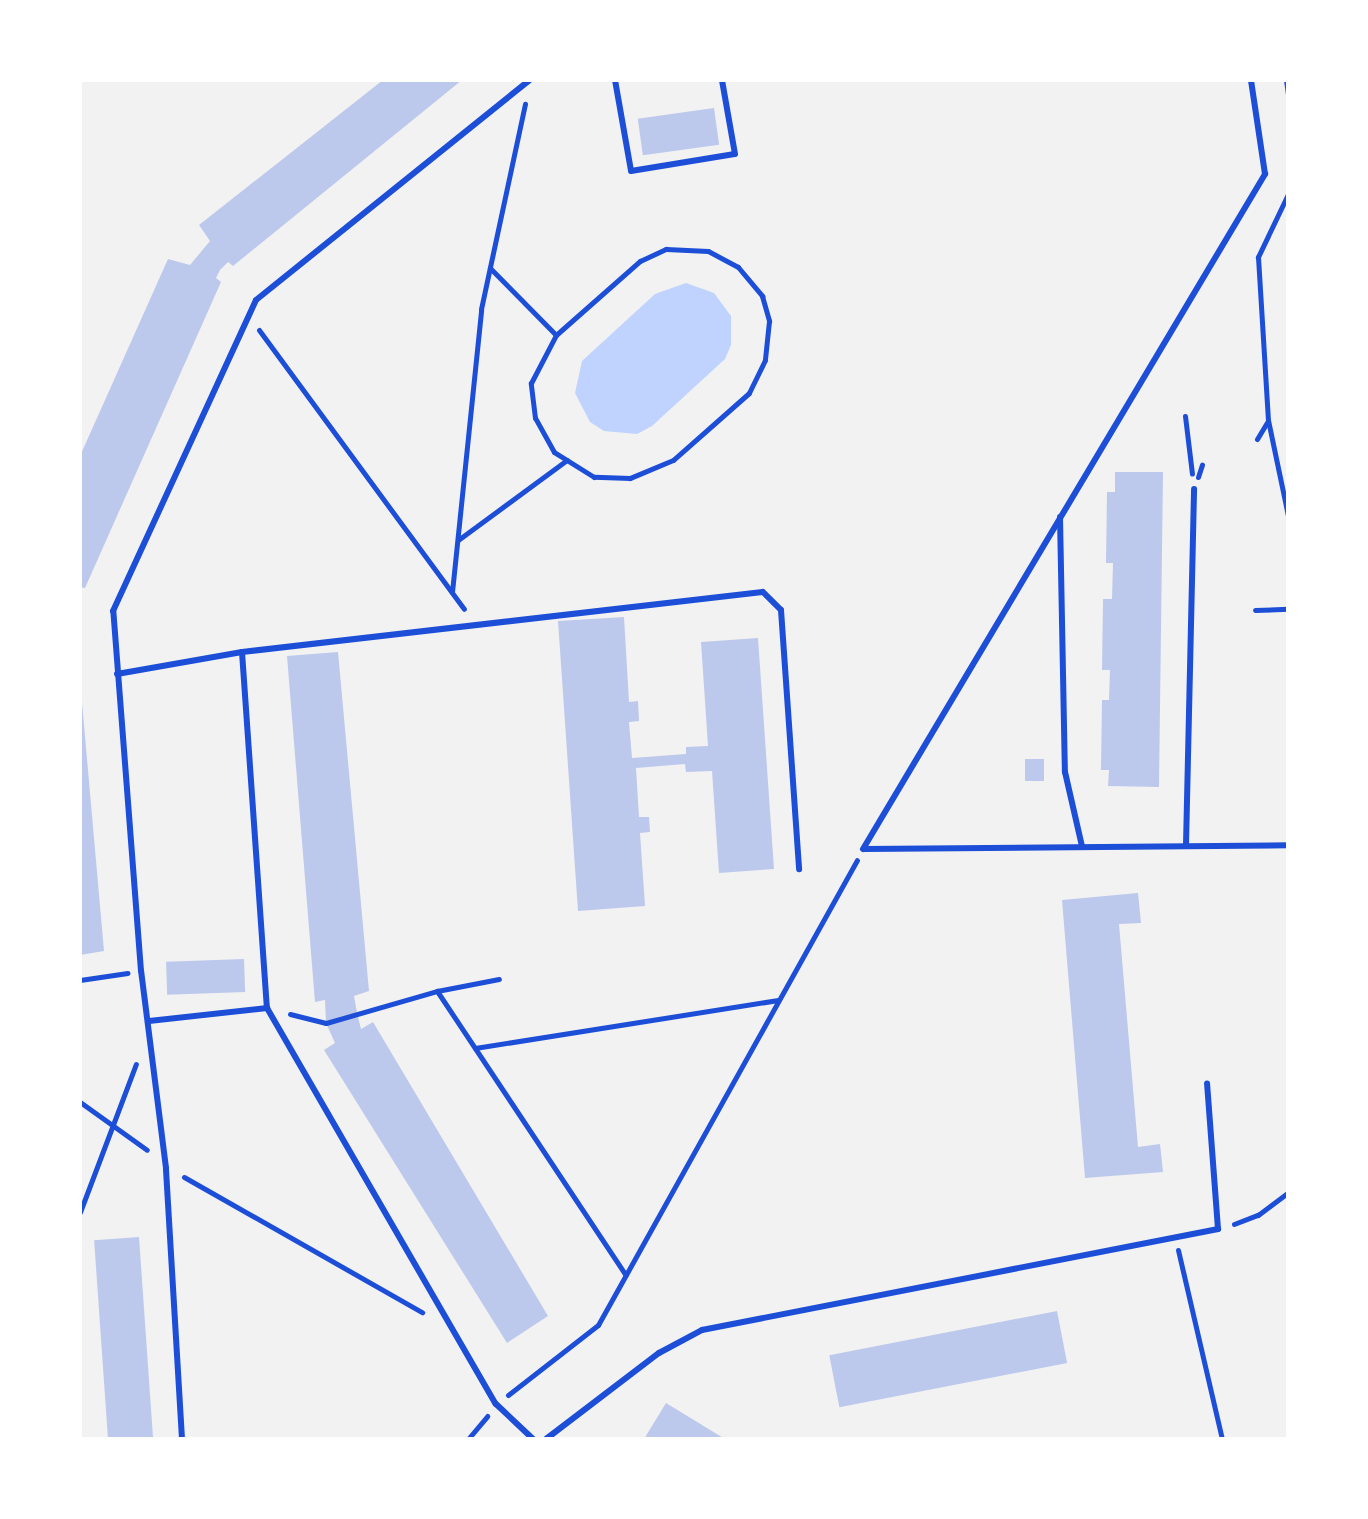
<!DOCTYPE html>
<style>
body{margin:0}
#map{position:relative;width:1368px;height:1519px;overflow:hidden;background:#f2f2f2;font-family:Bitter,serif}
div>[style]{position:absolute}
.water>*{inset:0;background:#bfd3fe}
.building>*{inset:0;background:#bdc9ec;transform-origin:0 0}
.path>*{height:5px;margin:-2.5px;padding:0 2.5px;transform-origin:2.5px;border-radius:2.5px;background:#1d4ed8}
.service>*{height:6px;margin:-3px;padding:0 3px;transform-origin:3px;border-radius:3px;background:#1d4ed8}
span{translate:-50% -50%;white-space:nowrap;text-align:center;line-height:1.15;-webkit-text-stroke:8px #fff;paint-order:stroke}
.frame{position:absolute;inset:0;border:82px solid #fff;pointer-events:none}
</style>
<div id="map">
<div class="water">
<div style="clip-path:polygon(686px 283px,714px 293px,731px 316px,731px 345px,725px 359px,652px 426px,637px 434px,604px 431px,590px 422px,575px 393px,582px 361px,655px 294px)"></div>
</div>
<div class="building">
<div style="clip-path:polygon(383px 80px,462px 80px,233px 266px,228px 262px,220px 270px,216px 278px,221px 282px,85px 588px,80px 587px,80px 456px,168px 259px,190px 265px,210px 241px,199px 225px)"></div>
<div style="left:714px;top:108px;width:37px;height:77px;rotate:82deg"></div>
<div style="clip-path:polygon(1115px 472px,1163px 472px,1159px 787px,1108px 786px,1109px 770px,1101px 770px,1102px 700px,1109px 700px,1110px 670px,1102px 670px,1103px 599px,1112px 599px,1113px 563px,1106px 563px,1107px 492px,1115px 492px)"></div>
<div style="clip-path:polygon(624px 617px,629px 702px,638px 701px,639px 721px,629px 722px,632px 758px,686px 754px,686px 747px,708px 746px,701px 642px,758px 638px,774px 869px,719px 873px,712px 771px,686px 772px,685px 764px,636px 768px,639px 817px,649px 817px,650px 832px,640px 833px,645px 906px,578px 911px,558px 621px)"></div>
<div style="clip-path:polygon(338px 652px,369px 991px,354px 996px,357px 1013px,361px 1029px,373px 1022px,548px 1316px,507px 1343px,324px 1050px,335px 1043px,326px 1023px,325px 1000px,315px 1002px,287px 656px)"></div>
<div style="clip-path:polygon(80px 680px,104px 951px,80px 955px)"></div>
<div style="left:1025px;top:759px;width:19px;height:22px"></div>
<div style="clip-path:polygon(1138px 893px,1141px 923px,1119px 924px,1138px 1147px,1160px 1144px,1163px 1172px,1085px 1178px,1062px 900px)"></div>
<div style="left:244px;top:959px;width:33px;height:78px;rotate:88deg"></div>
<div style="left:139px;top:1237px;width:202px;height:45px;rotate:86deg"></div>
<div style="left:1057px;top:1311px;width:53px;height:232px;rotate:79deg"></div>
<div style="clip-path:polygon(666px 1403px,725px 1439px,644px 1439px)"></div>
</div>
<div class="path">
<div style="left:1286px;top:80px;width:15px;rotate:82deg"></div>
<div style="left:1288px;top:194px;width:70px;rotate:115.5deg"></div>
<div style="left:1258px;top:257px;width:163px;rotate:86.5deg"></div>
<div style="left:1268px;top:420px;width:98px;rotate:78.2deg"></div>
<div style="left:666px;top:249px;width:42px;rotate:2.7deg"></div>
<div style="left:708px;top:251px;width:34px;rotate:28deg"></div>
<div style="left:738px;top:267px;width:38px;rotate:50deg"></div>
<div style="left:762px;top:296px;width:26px;rotate:74deg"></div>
<div style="left:769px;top:321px;width:39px;rotate:96deg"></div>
<div style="left:765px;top:360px;width:37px;rotate:116deg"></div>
<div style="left:749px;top:393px;width:101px;rotate:138.6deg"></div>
<div style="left:673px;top:460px;width:47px;rotate:157.3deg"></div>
<div style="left:630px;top:478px;width:36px;rotate:-178deg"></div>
<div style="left:594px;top:477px;width:47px;rotate:-148deg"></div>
<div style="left:554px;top:452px;width:39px;rotate:-119deg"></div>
<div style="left:535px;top:418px;width:35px;rotate:-97deg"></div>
<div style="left:531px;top:383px;width:54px;rotate:-62.5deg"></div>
<div style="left:556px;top:335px;width:112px;rotate:-41.4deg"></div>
<div style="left:640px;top:261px;width:29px;rotate:-25deg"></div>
<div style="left:490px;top:268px;width:94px;rotate:45.4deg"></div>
<div style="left:259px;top:330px;width:346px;rotate:53.7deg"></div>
<div style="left:1185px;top:416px;width:58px;rotate:83.1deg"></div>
<div style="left:1257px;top:439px;width:21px;rotate:-59deg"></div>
<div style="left:1198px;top:477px;width:13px;rotate:-72deg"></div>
<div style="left:458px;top:540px;width:135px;rotate:-36.3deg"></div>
<div style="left:452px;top:592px;width:284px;rotate:-84.1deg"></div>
<div style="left:481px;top:309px;width:210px;rotate:-77.9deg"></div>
<div style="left:1255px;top:610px;width:33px;rotate:-2deg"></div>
<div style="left:80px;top:980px;width:48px;rotate:-8.5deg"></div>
<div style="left:437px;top:991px;width:341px;rotate:56.4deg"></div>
<div style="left:290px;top:1014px;width:37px;rotate:14deg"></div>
<div style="left:326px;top:1023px;width:116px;rotate:-16.1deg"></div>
<div style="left:437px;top:991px;width:63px;rotate:-11deg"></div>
<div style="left:475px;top:1048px;width:307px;rotate:-9deg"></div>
<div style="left:80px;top:1102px;width:82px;rotate:35.6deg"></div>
<div style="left:184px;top:1177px;width:274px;rotate:29.6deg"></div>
<div style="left:80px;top:1212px;width:158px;rotate:-69.3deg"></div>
<div style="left:1234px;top:1224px;width:26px;rotate:-21deg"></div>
<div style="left:1258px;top:1215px;width:38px;rotate:-37deg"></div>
<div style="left:1178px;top:1250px;width:194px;rotate:76.9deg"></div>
<div style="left:508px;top:1395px;width:114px;rotate:-37.9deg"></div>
<div style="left:598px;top:1325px;width:532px;rotate:-60.88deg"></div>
<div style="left:468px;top:1439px;width:30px;rotate:-50deg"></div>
</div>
<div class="service">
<div style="left:615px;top:80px;width:92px;rotate:80deg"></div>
<div style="left:631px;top:171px;width:105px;rotate:-9.3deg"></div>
<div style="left:735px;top:154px;width:75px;rotate:-100deg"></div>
<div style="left:1060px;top:517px;width:255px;rotate:88.9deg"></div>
<div style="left:1065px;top:772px;width:76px;rotate:77.1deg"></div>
<div style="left:242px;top:652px;width:357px;rotate:86deg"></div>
<div style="left:267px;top:1008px;width:457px;rotate:60deg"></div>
<div style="left:496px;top:1404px;width:51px;rotate:43.4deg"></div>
<div style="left:117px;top:674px;width:127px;rotate:-10deg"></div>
<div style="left:242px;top:652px;width:524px;rotate:-6.57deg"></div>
<div style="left:763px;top:592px;width:25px;rotate:45deg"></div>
<div style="left:781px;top:610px;width:260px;rotate:86deg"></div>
<div style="left:1186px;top:845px;width:356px;rotate:-88.7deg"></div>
<div style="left:863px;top:849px;width:786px;rotate:-59.22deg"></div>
<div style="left:1265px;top:174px;width:95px;rotate:-98.5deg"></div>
<div style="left:864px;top:849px;width:424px;rotate:-0.5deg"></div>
<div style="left:149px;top:1021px;width:119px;rotate:-6.3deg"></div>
<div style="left:182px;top:1439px;width:271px;rotate:-93.4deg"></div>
<div style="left:166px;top:1168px;width:199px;rotate:-97.2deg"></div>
<div style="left:141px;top:971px;width:361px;rotate:-94.4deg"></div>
<div style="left:113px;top:611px;width:342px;rotate:-65.3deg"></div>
<div style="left:256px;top:300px;width:351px;rotate:-38.8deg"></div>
<div style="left:546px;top:1439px;width:142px;rotate:-37.3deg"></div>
<div style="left:659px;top:1353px;width:49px;rotate:-28.1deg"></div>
<div style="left:702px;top:1330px;width:526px;rotate:-11.07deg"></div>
<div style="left:1218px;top:1229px;width:146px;rotate:-94.3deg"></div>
</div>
<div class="frame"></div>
</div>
